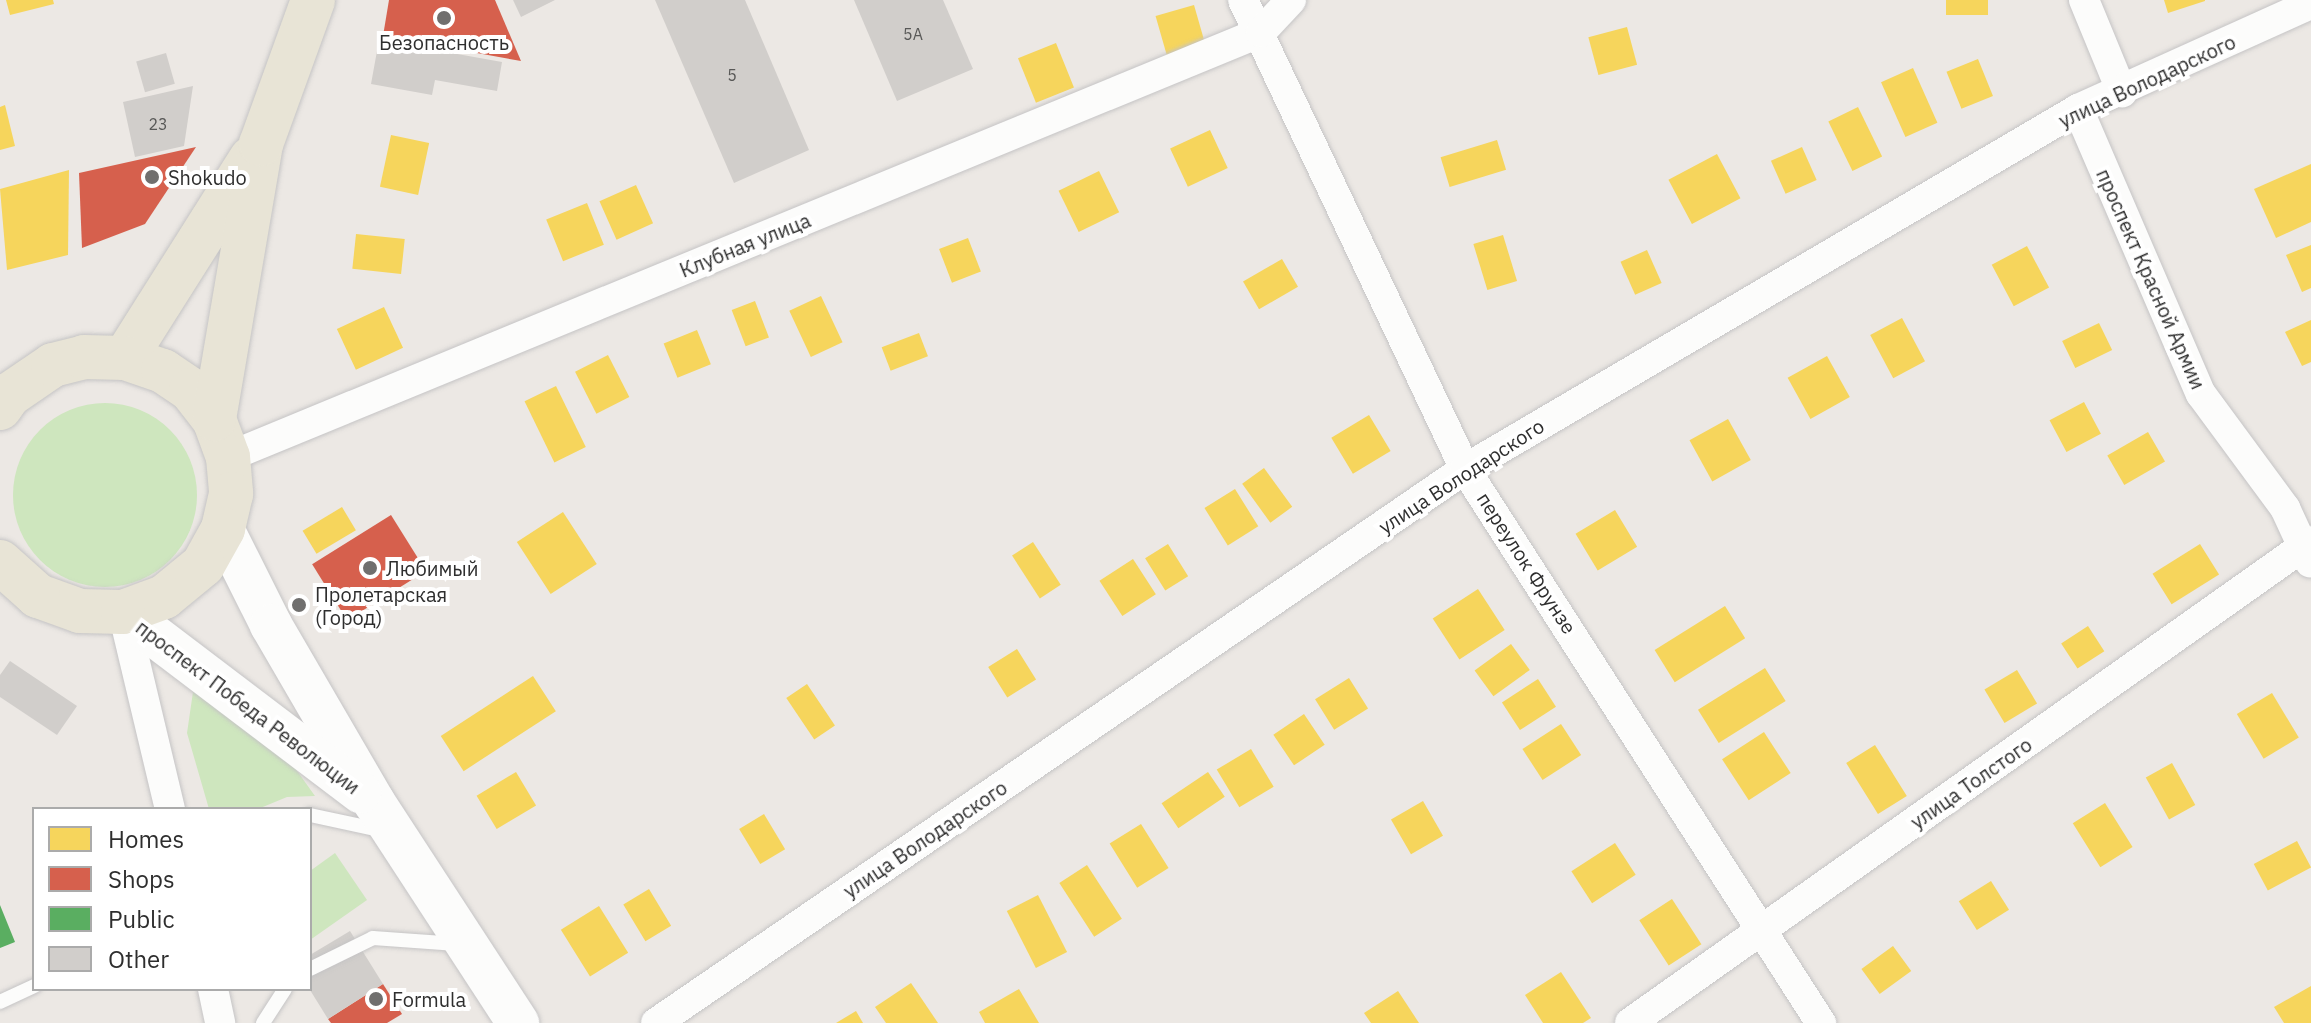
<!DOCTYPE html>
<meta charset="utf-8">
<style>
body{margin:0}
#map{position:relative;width:2311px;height:1023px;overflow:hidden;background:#ece8e4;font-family:"IBM Plex Sans",sans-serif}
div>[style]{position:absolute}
.green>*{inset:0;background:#cee6be}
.round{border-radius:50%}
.homes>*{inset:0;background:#f6d55c;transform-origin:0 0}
.shops>*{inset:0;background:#d6604d;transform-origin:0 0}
.public>*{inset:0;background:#5aae61}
.building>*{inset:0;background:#d1cecb;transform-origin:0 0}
.roads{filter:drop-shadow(0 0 2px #c5c4c5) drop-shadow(0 0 2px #c5c4c5)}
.service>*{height:14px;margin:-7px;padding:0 7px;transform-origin:7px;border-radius:7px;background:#fcfcfb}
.minor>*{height:30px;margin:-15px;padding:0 15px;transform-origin:15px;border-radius:15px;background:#fcfcfb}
.secondary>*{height:42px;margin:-21px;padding:0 21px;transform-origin:21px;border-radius:21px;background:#fcfcfb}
.primary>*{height:44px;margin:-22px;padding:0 22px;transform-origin:22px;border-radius:22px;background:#e8e4d6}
.dots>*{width:22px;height:22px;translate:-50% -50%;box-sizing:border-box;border:4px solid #fff;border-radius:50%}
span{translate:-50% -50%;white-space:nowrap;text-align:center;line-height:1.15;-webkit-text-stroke:8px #fff;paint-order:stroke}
.number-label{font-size:16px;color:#585857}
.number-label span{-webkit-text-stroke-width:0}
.poi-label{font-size:20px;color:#2e2e2e}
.left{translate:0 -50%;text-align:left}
.street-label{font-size:20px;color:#2e2e2e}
.legend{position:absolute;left:32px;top:807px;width:280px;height:184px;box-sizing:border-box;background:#fff;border:2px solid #ababab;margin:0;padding:10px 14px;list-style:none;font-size:24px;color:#2e2e2e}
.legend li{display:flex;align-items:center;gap:16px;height:40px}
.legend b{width:40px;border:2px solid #ababab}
</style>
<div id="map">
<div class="green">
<div class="round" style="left:13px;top:403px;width:184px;height:184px"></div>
<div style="clip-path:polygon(193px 692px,229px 711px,290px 761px,315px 796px,287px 797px,258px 809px,209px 809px,187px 733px)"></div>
<div style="clip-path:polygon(335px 853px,367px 900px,310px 940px,310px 871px)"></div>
</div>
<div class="homes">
<div style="clip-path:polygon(6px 0,53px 0,54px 4px,10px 15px)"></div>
<div style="left:1946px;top:0;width:42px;height:15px"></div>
<div style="clip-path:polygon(2164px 0,2205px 0,2205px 1px,2168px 13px)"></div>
<div style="left:1194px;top:5px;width:43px;height:40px;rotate:74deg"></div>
<div style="left:1627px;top:27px;width:39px;height:40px;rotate:75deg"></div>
<div style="left:1056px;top:43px;width:48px;height:41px;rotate:68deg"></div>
<div style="left:1978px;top:59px;width:40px;height:34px;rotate:68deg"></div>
<div style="left:1913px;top:68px;width:60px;height:35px;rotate:66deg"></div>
<div style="clip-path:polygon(5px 105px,15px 146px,0 150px,0 107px)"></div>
<div style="left:1858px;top:107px;width:55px;height:33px;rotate:64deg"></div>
<div style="left:1210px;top:130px;width:42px;height:44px;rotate:65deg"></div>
<div style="left:391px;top:135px;width:39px;height:53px;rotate:12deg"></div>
<div style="left:1497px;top:140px;width:31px;height:59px;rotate:73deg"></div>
<div style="left:1802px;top:147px;width:36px;height:34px;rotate:66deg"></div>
<div style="left:1717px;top:154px;width:50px;height:55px;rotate:62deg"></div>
<div style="clip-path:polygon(2311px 164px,2311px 222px,2276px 238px,2254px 189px)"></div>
<div style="clip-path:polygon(69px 170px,68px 255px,7px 270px,0 189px)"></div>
<div style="left:1099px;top:171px;width:46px;height:45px;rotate:64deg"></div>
<div style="left:636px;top:185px;width:42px;height:40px;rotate:66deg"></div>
<div style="left:587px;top:203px;width:45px;height:44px;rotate:68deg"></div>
<div style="left:356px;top:234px;width:49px;height:35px;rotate:6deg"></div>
<div style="left:1503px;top:235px;width:48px;height:31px;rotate:73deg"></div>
<div style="left:968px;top:238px;width:36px;height:31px;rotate:69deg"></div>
<div style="clip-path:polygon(2311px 245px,2311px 288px,2302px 292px,2286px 255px)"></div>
<div style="left:2027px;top:246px;width:47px;height:40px;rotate:62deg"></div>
<div style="left:1647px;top:250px;width:36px;height:29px;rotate:66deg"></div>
<div style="left:1282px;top:259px;width:32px;height:45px;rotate:60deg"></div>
<div style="left:821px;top:296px;width:51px;height:35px;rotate:65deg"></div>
<div style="left:755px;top:301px;width:39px;height:25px;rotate:69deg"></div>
<div style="left:384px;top:307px;width:45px;height:52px;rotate:65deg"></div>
<div style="left:1902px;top:318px;width:49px;height:36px;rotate:62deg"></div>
<div style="clip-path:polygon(2311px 320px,2311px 362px,2302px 366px,2285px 332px)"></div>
<div style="left:2099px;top:323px;width:30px;height:41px;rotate:64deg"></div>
<div style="left:697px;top:330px;width:37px;height:36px;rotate:68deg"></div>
<div style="left:919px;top:333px;width:25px;height:40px;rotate:69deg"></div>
<div style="left:608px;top:355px;width:47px;height:37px;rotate:63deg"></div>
<div style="left:1827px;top:356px;width:47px;height:45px;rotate:61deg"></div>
<div style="left:556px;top:386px;width:68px;height:35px;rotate:64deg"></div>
<div style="left:2084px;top:402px;width:36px;height:39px;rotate:62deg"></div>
<div style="left:1369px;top:415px;width:42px;height:44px;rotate:59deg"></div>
<div style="left:1728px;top:419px;width:47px;height:44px;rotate:61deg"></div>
<div style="left:2148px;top:432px;width:34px;height:47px;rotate:60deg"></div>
<div style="left:1264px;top:468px;width:48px;height:27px;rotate:54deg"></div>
<div style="left:1235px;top:489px;width:44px;height:36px;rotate:58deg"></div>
<div style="left:342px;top:507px;width:27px;height:46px;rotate:59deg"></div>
<div style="left:1615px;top:510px;width:43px;height:46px;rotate:59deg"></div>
<div style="left:563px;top:512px;width:62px;height:55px;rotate:57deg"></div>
<div style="left:1033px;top:542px;width:51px;height:25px;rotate:57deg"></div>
<div style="left:1168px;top:544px;width:38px;height:27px;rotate:58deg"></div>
<div style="left:2200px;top:544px;width:36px;height:56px;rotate:58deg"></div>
<div style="left:1133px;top:559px;width:42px;height:40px;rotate:57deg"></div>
<div style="left:1478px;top:589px;width:49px;height:54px;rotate:57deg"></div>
<div style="left:1725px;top:606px;width:38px;height:83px;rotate:58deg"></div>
<div style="left:2088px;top:626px;width:30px;height:32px;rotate:57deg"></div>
<div style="left:1511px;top:644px;width:32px;height:45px;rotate:54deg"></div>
<div style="left:1017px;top:649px;width:36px;height:34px;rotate:58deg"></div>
<div style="left:1765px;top:668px;width:39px;height:79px;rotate:58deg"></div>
<div style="left:2017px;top:670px;width:39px;height:38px;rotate:59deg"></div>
<div style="left:533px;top:676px;width:42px;height:110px;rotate:57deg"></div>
<div style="left:1349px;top:678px;width:36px;height:40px;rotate:58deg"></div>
<div style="left:1538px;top:679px;width:33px;height:43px;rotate:57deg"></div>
<div style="left:807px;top:684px;width:50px;height:25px;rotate:56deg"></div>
<div style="left:2272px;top:693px;width:52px;height:41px;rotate:59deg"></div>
<div style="left:1304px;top:714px;width:37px;height:37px;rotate:56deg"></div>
<div style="left:1561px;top:724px;width:37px;height:46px;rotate:57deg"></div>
<div style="left:1764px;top:732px;width:49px;height:50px;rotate:57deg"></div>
<div style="left:1875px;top:745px;width:60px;height:34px;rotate:58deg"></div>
<div style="left:1251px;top:749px;width:44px;height:40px;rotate:59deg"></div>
<div style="left:2172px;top:763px;width:48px;height:30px;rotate:61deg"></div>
<div style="left:516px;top:772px;width:39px;height:46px;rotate:59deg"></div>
<div style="left:1208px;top:772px;width:30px;height:56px;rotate:56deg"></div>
<div style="left:1423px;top:801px;width:40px;height:37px;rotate:60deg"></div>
<div style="left:2105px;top:803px;width:52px;height:38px;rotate:58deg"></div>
<div style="left:764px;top:814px;width:41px;height:29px;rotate:59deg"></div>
<div style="left:1141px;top:824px;width:52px;height:37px;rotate:58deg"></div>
<div style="left:2297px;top:841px;width:30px;height:49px;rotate:62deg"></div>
<div style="left:1615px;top:843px;width:38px;height:52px;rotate:57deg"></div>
<div style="left:1087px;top:865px;width:64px;height:33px;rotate:57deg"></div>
<div style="left:1991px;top:881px;width:34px;height:38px;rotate:58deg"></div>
<div style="left:649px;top:889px;width:43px;height:30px;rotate:59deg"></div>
<div style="left:1038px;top:895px;width:64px;height:35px;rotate:63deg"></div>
<div style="left:1672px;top:899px;width:54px;height:39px;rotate:57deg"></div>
<div style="left:599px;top:906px;width:55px;height:45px;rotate:58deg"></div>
<div style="left:1893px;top:946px;width:31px;height:39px;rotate:54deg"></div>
<div style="clip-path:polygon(1561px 972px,1591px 1018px,1583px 1023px,1543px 1023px,1525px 995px)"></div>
<div style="clip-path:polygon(911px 983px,938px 1023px,886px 1023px,875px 1007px)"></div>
<div style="clip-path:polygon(2311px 986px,2311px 1023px,2284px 1023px,2274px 1007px)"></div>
<div style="clip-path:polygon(1019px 989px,1039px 1023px,985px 1023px,979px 1012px)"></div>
<div style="clip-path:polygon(1398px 991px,1419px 1023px,1371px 1023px,1364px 1013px)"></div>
<div style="clip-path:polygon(856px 1011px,863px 1023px,836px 1023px)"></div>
</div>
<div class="shops">
<div style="clip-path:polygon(389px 0,495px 0,521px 61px,383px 36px)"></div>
<div style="clip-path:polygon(196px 147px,145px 224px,82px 248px,79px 173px)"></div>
<div style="left:391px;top:515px;width:66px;height:93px;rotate:58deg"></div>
<div style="clip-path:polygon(383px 984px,402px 1014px,387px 1023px,331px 1023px,328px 1019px)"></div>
</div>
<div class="public">
<div style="clip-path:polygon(0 905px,15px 942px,0 948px)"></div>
</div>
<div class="building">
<div style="clip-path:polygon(513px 0,555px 0,521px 17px)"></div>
<div style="clip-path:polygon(655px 0,745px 0,809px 150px,734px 183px)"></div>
<div style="clip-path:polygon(854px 0,943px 0,973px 69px,897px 101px)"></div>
<div style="clip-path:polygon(379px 40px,502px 62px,497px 91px,435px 80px,432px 95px,371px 84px)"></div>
<div style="left:166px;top:53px;width:32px;height:31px;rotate:74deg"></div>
<div style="clip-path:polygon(193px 86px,184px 146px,135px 157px,123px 102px)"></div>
<div style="clip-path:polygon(10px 661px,77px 706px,57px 735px,0 697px,0 675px)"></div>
<div style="clip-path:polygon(350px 931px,383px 984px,328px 1019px,310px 990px,310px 955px)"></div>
</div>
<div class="roads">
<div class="service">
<div style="left:310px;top:815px;width:72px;rotate:12.1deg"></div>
<div style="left:310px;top:969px;width:70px;rotate:-26.2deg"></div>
<div style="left:373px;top:938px;width:84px;rotate:4.1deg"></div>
<div style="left:0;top:1002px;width:38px;rotate:-25deg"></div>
<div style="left:263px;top:1023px;width:40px;rotate:-57.1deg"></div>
</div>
<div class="minor">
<div style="left:1243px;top:0;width:519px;rotate:64.67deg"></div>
<div style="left:1465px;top:469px;width:659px;rotate:57.28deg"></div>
<div style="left:2084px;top:0;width:100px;rotate:67.6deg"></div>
<div style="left:2078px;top:109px;width:310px;rotate:66.7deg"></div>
<div style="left:2201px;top:394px;width:142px;rotate:53.6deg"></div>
<div style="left:2285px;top:508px;width:60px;rotate:65.2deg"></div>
<div style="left:228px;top:457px;width:1117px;rotate:-22.36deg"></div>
<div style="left:1261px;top:32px;width:44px;rotate:-46.8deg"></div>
<div style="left:123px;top:612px;width:203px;rotate:76.6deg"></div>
<div style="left:213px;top:989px;width:35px;rotate:78deg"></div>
<div style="left:656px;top:1023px;width:981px;rotate:-34.4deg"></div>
<div style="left:1465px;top:469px;width:711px;rotate:-30.42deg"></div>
<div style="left:2078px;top:109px;width:256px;rotate:-24.3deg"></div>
<div style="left:1630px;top:1023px;width:834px;rotate:-35.29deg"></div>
</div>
<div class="secondary">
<div style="left:223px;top:529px;width:107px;rotate:63.4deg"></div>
<div style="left:271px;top:625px;width:205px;rotate:59.8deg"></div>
<div style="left:374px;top:802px;width:264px;rotate:56.9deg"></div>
<div style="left:123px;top:612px;width:298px;rotate:37.2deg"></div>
</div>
<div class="primary">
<div style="left:125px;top:358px;width:236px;rotate:-57.7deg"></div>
<div style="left:0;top:408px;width:16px;rotate:-55deg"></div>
<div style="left:9px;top:395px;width:53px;rotate:-34.3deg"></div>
<div style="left:53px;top:365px;width:32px;rotate:-14deg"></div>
<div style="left:84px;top:357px;width:41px;rotate:1.4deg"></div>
<div style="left:125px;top:358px;width:40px;rotate:18.9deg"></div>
<div style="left:163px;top:371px;width:34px;rotate:34deg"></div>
<div style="left:191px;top:390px;width:37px;rotate:52deg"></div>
<div style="left:214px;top:419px;width:40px;rotate:69.8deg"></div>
<div style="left:228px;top:457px;width:37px;rotate:85deg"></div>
<div style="left:231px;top:494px;width:36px;rotate:103deg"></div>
<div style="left:223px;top:529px;width:41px;rotate:119.1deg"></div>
<div style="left:203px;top:565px;width:50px;rotate:140.6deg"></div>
<div style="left:164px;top:597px;width:44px;rotate:159.9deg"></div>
<div style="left:123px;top:612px;width:43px;rotate:-178.7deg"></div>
<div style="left:80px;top:611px;width:45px;rotate:-160.3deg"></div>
<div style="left:38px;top:596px;width:51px;rotate:-138.2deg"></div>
<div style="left:214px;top:419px;width:279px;rotate:-80.3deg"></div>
<div style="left:261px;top:144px;width:153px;rotate:-70.1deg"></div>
</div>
</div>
<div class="dots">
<div style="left:444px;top:18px;background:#706f6e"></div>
<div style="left:152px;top:177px;background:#706f6e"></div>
<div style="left:370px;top:568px;background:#706f6e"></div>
<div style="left:299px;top:605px;background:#706f6e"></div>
<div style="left:376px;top:999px;background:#706f6e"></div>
</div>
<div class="number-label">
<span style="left:913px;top:34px">5А</span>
<span style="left:732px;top:75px">5</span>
<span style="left:158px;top:124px">23</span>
</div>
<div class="poi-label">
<span style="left:444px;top:42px">Безопасность</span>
<span class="left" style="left:168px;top:177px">Shokudo</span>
<span class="left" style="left:386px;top:568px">Любимый</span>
<span class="left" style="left:315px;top:606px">Пролетарская<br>(Город)</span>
<span class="left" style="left:392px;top:999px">Formula</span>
</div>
<div class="street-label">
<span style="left:2147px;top:81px;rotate:-25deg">улица Володарского</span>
<span style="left:745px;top:245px;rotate:-22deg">Клубная улица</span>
<span style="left:2151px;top:279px;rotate:66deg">проспект Красной Армии</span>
<span style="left:1461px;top:476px;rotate:-33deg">улица Володарского</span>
<span style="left:1527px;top:563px;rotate:57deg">переулок Фрунзе</span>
<span style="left:248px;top:707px;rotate:37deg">проспект Победа Революции</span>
<span style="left:1971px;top:783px;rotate:-35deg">улица Толстого</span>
<span style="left:925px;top:839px;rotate:-34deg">улица Володарского</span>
</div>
<ul class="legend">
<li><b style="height:22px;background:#f6d55c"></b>Homes</li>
<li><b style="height:22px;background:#d6604d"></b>Shops</li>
<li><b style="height:22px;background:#5aae61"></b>Public</li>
<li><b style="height:22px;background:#d1cecb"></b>Other</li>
</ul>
</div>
